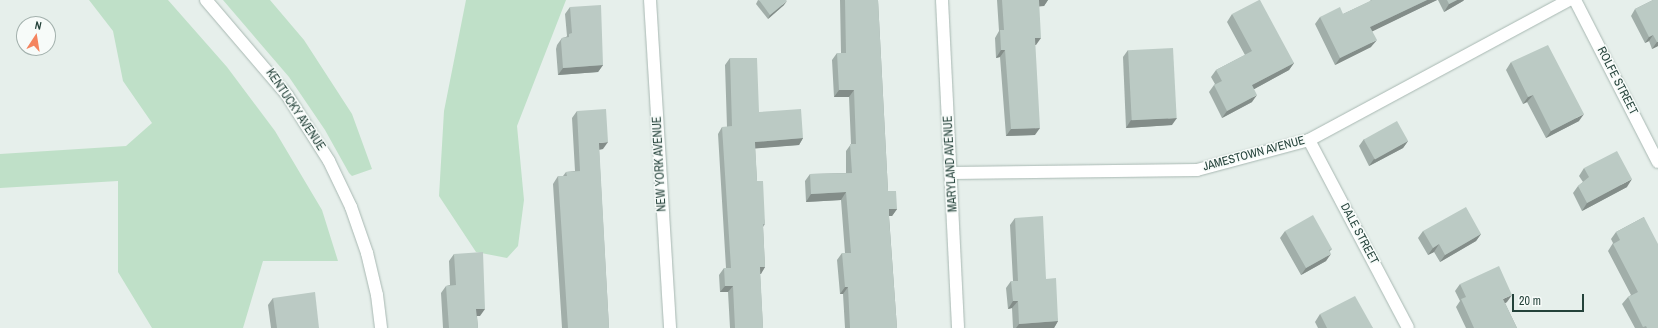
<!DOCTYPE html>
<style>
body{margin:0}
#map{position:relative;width:1658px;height:328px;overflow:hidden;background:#e6efeb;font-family:"Archivo Narrow",sans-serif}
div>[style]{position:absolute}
.green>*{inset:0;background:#bfe0c8}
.roads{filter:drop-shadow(0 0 1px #a8b8b2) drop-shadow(0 0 1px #a8b8b2)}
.minor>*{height:12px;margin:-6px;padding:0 6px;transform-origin:6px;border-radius:6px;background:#fff}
.wall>*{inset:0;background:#a1aea9}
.shaded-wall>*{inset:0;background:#838d89}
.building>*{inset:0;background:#bbcac4;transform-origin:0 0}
span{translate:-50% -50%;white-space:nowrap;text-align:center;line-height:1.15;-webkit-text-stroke:3px #f7fbf9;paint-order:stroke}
.street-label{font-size:12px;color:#24423a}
.north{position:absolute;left:16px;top:16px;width:40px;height:40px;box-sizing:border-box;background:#f7fbf9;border:1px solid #a3b1ad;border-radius:50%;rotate:12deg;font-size:11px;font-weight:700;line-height:16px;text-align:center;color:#24423a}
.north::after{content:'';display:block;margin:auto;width:14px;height:18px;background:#f4845f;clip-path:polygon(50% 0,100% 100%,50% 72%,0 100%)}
.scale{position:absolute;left:1512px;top:294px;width:72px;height:18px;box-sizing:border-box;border:2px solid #24423a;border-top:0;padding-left:5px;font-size:12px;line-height:14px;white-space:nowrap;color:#24423a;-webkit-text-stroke:3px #f7fbf9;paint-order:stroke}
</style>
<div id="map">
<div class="green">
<div style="clip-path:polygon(89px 0,168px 0,227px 67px,275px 131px,322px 210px,338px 261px,263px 261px,243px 328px,152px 328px,118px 272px,118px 181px,0 188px,0 154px,126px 146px,152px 123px,123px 81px,113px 31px)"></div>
<div style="clip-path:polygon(223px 0,270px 0,304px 40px,352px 114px,372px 169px,352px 176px,349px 173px,325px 130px,289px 77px)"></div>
<div style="clip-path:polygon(466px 0,566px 0,517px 126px,524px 200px,518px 246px,507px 258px,476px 252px,439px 196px,444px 111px)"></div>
</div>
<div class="roads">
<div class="minor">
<div style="left:206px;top:0;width:125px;rotate:49.5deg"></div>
<div style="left:287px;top:95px;width:78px;rotate:57.5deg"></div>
<div style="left:329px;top:161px;width:51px;rotate:64.4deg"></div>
<div style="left:351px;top:207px;width:49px;rotate:70.8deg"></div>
<div style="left:367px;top:253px;width:43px;rotate:76.6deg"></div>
<div style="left:377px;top:295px;width:33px;rotate:83deg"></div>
<div style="left:650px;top:0;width:329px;rotate:86.5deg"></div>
<div style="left:942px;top:0;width:328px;rotate:87.2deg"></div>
<div style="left:1575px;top:0;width:182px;rotate:62.9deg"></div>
<div style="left:1309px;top:140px;width:212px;rotate:62.2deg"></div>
<div style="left:952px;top:173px;width:245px;rotate:-0.7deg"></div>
<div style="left:1197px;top:170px;width:116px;rotate:-15deg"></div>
<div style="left:1309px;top:140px;width:295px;rotate:-28.3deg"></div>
</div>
</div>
<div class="wall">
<div style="clip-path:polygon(758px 0,784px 5px,768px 19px,756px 4px)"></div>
<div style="clip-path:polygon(840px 0,878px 0,888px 191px,897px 209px,892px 216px,889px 216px,897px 328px,845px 328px,843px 294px,840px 294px,837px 260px,842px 253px,845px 253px,841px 200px,806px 202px,805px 181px,810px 174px,846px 173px,846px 151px,851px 144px,849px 97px,834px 97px,832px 60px,837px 53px,841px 53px)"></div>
<div style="clip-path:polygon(997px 0,1048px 0,1044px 6px,1039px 6px,1036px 45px,1035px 45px,1035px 135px,1006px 136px,1000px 57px,996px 58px,995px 38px,999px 31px)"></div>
<div style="clip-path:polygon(1370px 0,1437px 0,1372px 31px,1371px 47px,1335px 65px,1315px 24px,1320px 17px,1343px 14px,1371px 1px)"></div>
<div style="clip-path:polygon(1438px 0,1464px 0,1463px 1px,1444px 12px)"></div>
<div style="clip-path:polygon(1653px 0,1658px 46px,1652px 49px,1649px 41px,1645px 43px,1631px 16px,1635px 9px)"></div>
<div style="clip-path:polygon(570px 7px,603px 65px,598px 72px,558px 75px,556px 49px,557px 45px,562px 38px,566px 37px,567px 36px,565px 14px)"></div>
<div style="clip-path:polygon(1232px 14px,1294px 63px,1289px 70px,1254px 89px,1252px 102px,1222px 118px,1209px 92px,1214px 85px,1215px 84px,1211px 77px,1216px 70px,1245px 55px,1227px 22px)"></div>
<div style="clip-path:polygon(1128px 50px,1172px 125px,1126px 128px,1123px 57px)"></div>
<div style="clip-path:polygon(730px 58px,759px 112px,803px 138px,799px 145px,755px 148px,757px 181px,765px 224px,763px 227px,765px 267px,760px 274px,763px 328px,730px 328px,728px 292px,720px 292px,719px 275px,724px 268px,726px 268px,718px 134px,722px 127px,727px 127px,725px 65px)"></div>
<div style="clip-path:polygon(1511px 62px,1579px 121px,1546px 138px,1527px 102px,1523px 104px,1506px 70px)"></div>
<div style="clip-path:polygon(577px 111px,603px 149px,599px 150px,609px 328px,562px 328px,553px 184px,558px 176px,563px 176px,566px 172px,575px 171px,572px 118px)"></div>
<div style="clip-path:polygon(1364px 139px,1408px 141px,1403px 148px,1369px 166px,1359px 146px)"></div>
<div style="clip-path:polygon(1584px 168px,1627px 187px,1582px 211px,1573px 193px,1578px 186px,1583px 182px,1579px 176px)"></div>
<div style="clip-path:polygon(1644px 217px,1658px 328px,1635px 328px,1622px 304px,1628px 297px,1631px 295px,1608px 251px,1613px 243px,1611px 239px,1616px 232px)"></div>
<div style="clip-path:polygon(1015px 218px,1046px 279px,1058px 321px,1054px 328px,1013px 328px,1012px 308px,1008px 309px,1006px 288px,1011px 281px,1013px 281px,1010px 225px)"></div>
<div style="clip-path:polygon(1285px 231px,1332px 249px,1330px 251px,1326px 261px,1301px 275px,1280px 238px)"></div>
<div style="clip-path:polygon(1423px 231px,1481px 234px,1476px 241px,1440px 262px,1434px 252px,1428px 255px,1418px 238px)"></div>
<div style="clip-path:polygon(454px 254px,480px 316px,477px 316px,478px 328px,443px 328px,441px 293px,446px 286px,450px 285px,449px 261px)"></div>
<div style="clip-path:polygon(1460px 284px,1507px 302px,1505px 303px,1517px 328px,1466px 328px,1456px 307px,1460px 301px,1455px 291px)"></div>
<div style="clip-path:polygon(273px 298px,319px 328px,271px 328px,268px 305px)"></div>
<div style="clip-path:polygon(1320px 314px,1373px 328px,1318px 328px,1315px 322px)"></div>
</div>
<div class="shaded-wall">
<div style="clip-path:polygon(1038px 0,1048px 0,1044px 6px,1034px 7px)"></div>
<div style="clip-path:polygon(1427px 0,1437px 0,1365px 35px,1370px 27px)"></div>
<div style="clip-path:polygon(1457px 0,1464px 0,1463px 1px,1444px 12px,1449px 4px)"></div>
<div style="clip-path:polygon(787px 1px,784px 5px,768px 19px,770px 15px)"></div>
<div style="clip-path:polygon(1653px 35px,1649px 41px,1645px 43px,1649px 37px)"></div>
<div style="clip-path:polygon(1035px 38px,1041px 38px,1036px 45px,1030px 45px)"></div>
<div style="clip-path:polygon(1377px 40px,1371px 47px,1335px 65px,1340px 58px)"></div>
<div style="clip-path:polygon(1657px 42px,1658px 42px,1658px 46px,1652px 49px)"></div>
<div style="clip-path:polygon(1001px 50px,1005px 50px,1000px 57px,996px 58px)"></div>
<div style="clip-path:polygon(1294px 63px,1289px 70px,1247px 93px,1252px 85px)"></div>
<div style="clip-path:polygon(603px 65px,598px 72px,558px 75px,563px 68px)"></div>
<div style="clip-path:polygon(839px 90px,854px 90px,849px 97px,834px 97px)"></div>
<div style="clip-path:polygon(1257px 95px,1252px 102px,1222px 118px,1227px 111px)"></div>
<div style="clip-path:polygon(1533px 95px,1527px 102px,1523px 104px,1528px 97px)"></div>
<div style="clip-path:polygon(1584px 114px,1579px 121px,1546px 138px,1551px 131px)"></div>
<div style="clip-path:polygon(1177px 118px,1172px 125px,1126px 128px,1131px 120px)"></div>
<div style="clip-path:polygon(1040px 128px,1035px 135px,1006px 136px,1011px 129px)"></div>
<div style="clip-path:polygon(803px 138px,799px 145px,750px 149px,755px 142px)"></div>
<div style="clip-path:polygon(1408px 141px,1403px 148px,1369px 166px,1374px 159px)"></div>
<div style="clip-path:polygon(608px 142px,603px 149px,594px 150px,599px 143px)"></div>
<div style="clip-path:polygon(1632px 179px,1627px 187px,1582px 211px,1587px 203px)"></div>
<div style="clip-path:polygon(846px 192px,841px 200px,806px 202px,811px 194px)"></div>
<div style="clip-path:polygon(889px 209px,897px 209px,892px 216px,884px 216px)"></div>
<div style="clip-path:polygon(1481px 234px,1476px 241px,1440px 262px,1445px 255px)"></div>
<div style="clip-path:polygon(1439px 244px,1434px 252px,1428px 255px,1433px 248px)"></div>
<div style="clip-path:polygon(1331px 254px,1326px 261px,1301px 275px,1306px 268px)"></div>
<div style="clip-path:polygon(760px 267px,765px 267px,761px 274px,755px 274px)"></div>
<div style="clip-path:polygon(725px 286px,733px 286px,728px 292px,720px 292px)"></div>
<div style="clip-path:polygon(845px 287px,848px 287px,843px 294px,840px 294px)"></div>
<div style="clip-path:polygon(1512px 295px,1507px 302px,1498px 307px,1503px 299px)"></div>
<div style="clip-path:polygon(1013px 301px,1018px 301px,1012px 308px,1008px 309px)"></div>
<div style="clip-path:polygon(476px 309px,485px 309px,480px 316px,471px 316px)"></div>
<div style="clip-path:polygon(1058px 321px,1054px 328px,1016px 328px,1019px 324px)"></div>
</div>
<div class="building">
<div style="clip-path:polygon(759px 0,786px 0,787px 1px,770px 15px)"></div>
<div style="clip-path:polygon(845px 0,878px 0,888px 191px,896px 191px,897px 209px,889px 209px,889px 218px,897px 328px,850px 328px,848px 287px,845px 287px,842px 253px,851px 253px,846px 192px,811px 194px,810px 174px,852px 173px,850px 144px,856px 144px,854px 90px,839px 90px,837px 53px,846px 53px)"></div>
<div style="clip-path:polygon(1002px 0,1039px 0,1041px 38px,1035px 38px,1040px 128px,1011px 129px,1005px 50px,1001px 50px,1000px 30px,1004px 30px)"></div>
<div style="clip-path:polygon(1259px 0,1260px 0,1294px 63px,1252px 85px,1257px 95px,1227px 111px,1214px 85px,1222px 81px,1216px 70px,1252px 51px,1232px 14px)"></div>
<div style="clip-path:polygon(1372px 0,1427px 0,1370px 27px,1377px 40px,1340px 58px,1320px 17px,1340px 7px,1343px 14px)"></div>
<div style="clip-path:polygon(1447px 0,1457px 0,1449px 4px)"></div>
<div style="clip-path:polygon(1653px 0,1658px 0,1658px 42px,1657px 42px,1653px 35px,1649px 37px,1635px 9px)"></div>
<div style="clip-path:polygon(601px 5px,603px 65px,563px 68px,561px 41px,562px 38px,569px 37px,569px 34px,572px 33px,570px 7px)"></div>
<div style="clip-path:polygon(1548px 45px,1584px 114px,1551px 131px,1533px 95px,1528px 97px,1511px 62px)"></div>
<div style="left:1173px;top:48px;width:70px;height:45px;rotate:87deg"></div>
<div style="clip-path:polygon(730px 58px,757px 58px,759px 112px,801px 109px,803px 138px,755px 142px,757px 181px,763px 181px,765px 224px,763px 224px,765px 267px,760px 267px,763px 328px,735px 328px,733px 286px,725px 286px,724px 268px,731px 268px,722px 127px,732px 126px)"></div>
<div style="clip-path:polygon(606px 109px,608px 142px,599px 143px,609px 328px,568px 328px,558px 176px,567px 176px,566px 172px,580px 171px,577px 111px)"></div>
<div style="left:1397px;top:121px;width:23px;height:38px;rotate:61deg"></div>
<div style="clip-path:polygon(1617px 151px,1632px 179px,1587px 203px,1578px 186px,1589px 177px,1584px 168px)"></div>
<div style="clip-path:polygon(1466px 207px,1481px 234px,1445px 255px,1439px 244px,1433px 248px,1423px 231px)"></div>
<div style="clip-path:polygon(1313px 215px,1332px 249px,1329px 250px,1331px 254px,1306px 268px,1285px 231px)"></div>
<div style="clip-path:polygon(1043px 216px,1046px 279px,1056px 278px,1058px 321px,1019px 324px,1018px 301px,1013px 301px,1011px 281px,1018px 281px,1015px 218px)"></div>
<div style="clip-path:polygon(1644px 217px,1658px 244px,1658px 328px,1647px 328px,1646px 326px,1643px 327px,1628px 297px,1638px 292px,1613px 244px,1620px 240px,1616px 232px)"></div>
<div style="clip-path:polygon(483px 252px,485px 309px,476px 309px,478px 328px,449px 328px,446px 286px,456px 285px,454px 254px)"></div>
<div style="clip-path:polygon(1499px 266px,1512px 295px,1503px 299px,1517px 328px,1474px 328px,1461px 299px,1466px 297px,1460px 284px)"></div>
<div style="clip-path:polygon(315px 292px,319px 328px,277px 328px,273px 298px)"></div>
<div style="clip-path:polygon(1355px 296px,1373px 328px,1327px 328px,1320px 314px)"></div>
</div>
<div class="street-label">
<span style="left:1617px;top:81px;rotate:63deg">ROLFE STREET</span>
<span style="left:295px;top:110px;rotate:56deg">KENTUCKY AVENUE</span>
<span style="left:1254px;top:154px;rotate:-15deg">JAMESTOWN AVENUE</span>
<span style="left:660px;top:164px;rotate:-93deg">NEW YORK AVENUE</span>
<span style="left:951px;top:164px;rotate:-93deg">MARYLAND AVENUE</span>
<span style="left:1359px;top:234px;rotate:62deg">DALE STREET</span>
</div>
<div class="north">N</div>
<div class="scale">20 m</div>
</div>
